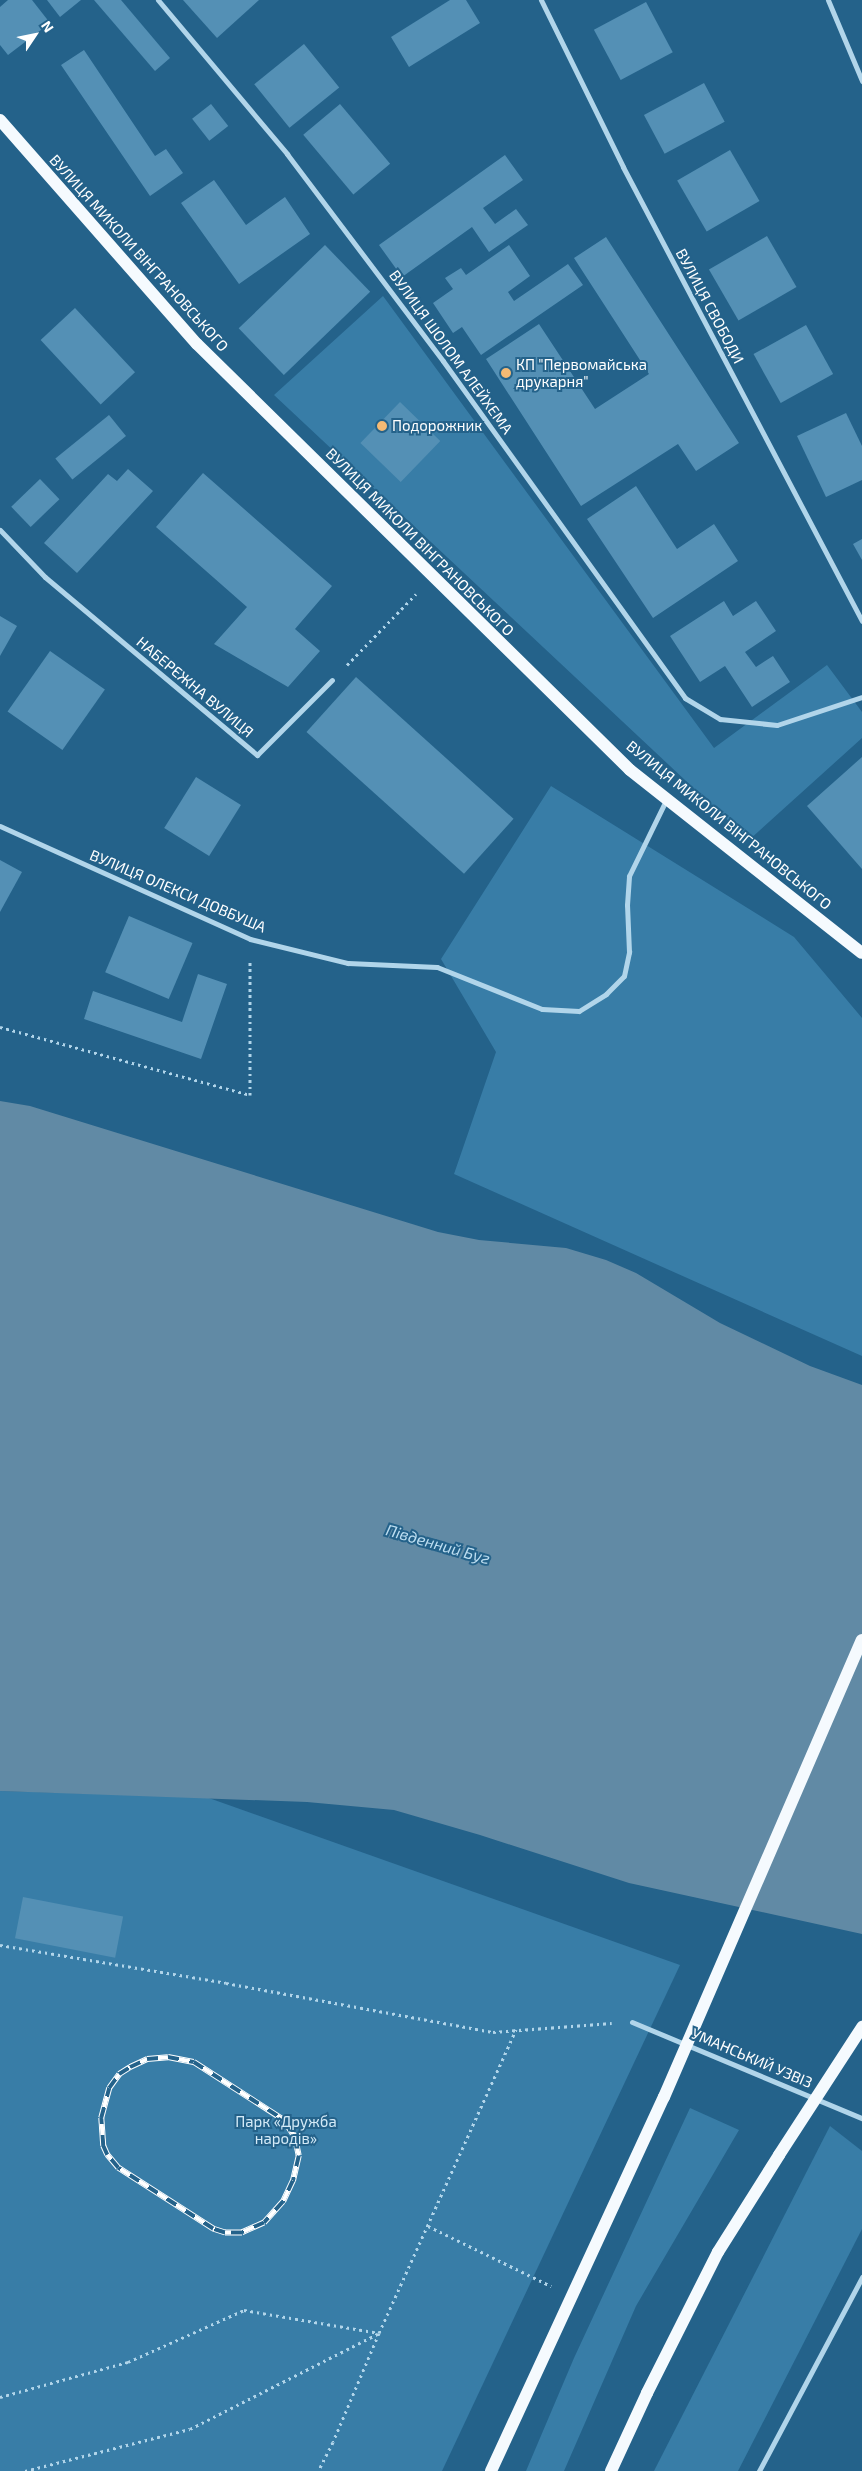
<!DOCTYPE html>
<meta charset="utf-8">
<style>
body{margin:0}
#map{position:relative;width:862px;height:2471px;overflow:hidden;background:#24628a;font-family:"Exo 2",sans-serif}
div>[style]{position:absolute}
.green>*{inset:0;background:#387da7}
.water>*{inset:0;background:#618aa5}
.building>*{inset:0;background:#5490b5;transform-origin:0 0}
.path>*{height:3px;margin-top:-1.5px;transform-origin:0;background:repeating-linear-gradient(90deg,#b1d5ea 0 2.5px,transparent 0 6.5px)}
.street>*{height:5px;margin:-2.5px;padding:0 2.5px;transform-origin:2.5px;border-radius:2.5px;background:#b1d5ea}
.primary>*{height:12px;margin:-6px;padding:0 6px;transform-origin:6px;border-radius:6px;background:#f5fafe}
.rail>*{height:5.5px;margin-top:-2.75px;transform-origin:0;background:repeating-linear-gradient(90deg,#24628a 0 11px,#fff 0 22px);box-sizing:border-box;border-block:1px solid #fff}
.primary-bridge>*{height:12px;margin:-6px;padding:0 6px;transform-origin:6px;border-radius:6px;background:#f5fafe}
.dots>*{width:14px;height:14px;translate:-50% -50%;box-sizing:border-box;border:2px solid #24628a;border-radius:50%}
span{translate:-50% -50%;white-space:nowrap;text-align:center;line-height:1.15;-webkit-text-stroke:4px #24628a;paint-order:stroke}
.street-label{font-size:15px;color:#fff}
.poi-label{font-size:15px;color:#fff}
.left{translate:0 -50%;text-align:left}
.park-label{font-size:15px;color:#d5ebf8}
.water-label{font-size:16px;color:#bddef1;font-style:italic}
.north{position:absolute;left:10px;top:10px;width:50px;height:50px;-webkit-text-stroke:4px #24628a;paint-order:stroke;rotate:56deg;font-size:14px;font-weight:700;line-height:20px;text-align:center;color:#fff}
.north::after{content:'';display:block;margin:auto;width:18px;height:22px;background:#fff;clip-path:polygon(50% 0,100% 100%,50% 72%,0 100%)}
</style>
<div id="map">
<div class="green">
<div style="clip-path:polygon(383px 296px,714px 748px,827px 665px,862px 712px,862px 738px,749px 840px,274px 395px)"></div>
<div style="clip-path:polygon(551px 786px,794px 937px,862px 1018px,862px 1356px,454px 1174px,496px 1052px,441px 959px)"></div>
<div style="clip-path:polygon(0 1791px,206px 1797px,680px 1965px,442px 2471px,0 2471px)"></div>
<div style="clip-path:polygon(690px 2108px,739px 2130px,636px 2306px,564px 2471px,526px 2471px,574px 2358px)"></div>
<div style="clip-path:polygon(830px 2126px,862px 2151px,862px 2229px,738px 2471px,654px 2471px)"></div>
</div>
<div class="water">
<div style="clip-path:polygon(0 1101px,30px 1106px,438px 1232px,479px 1240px,566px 1248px,606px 1260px,636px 1273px,720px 1323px,810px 1366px,862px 1385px,862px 1934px,629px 1883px,480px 1835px,394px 1810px,307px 1802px,0 1791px)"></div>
</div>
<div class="building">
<div style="clip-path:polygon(8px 0,32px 0,50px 23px,8px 55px,0 45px,0 7px)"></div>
<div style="clip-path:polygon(47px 0,81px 0,60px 17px)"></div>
<div style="clip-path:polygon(94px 0,121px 0,170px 58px,155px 71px)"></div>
<div style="clip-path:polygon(183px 0,259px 0,217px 38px)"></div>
<div style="clip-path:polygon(450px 0,466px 0,480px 23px,409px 67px,391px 37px)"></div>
<div style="left:646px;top:2px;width:57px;height:59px;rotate:62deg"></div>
<div style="left:304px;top:44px;width:56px;height:64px;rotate:51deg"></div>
<div style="clip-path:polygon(84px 50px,155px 156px,166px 149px,183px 173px,150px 196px,61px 65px)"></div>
<div style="left:704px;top:83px;width:44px;height:68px;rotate:62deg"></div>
<div style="left:211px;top:104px;width:28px;height:24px;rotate:52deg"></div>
<div style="left:340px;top:104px;width:78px;height:48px;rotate:50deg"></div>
<div style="left:730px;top:150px;width:59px;height:61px;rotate:60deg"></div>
<div style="clip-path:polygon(505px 155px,523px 180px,483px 208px,495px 224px,516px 209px,528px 225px,489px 252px,472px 227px,402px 277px,379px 245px)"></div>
<div style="clip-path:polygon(214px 180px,246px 225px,285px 197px,310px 234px,239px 284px,181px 203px)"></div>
<div style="left:767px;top:236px;width:59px;height:67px;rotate:60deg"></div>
<div style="clip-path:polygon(606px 237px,739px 443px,696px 471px,678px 444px,581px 506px,486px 359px,539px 324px,595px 409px,649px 374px,574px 258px)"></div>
<div style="left:325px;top:245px;width:65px;height:120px;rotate:46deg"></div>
<div style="clip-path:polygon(509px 245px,530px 276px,508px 292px,514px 301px,568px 264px,583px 285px,481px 355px,462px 327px,453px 333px,433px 303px,453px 289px,445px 278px,461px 268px,466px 275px)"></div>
<div style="left:75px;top:308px;width:88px;height:47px;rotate:47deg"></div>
<div style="left:806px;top:325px;width:56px;height:60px;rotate:61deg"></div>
<div style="left:400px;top:402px;width:56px;height:57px;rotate:44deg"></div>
<div style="clip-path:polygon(846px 413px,862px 446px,862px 480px,826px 497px,797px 436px)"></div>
<div style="left:109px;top:415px;width:27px;height:69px;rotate:51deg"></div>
<div style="clip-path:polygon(128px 469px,153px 491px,77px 573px,44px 543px,108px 474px,117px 481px)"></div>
<div style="clip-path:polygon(203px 473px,332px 586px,295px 629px,320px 651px,288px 687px,214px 644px,247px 607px,156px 527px)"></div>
<div style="left:40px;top:479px;width:28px;height:40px;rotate:46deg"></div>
<div style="clip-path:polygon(636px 486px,677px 549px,714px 524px,738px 561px,653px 618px,587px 519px)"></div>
<div style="clip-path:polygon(862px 539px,862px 560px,853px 544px)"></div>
<div style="clip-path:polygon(724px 601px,733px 616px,756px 601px,776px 631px,745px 652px,756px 667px,773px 656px,790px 682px,752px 707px,725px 666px,700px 682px,670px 636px)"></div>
<div style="clip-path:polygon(0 616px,17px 626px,0 656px)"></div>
<div style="left:50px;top:651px;width:67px;height:74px;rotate:35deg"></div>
<div style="left:356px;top:677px;width:212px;height:74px;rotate:42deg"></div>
<div style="clip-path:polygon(862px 757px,862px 869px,807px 806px)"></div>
<div style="left:196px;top:777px;width:53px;height:60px;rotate:32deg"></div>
<div style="clip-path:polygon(0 860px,22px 872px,0 912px)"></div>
<div style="left:129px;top:916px;width:69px;height:61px;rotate:23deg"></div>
<div style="clip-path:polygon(198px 974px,227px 984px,201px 1059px,84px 1019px,93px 991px,182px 1022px)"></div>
<div style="left:23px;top:1897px;width:102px;height:42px;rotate:11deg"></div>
</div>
<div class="path">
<div style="left:347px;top:665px;width:99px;rotate:-45.8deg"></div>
<div style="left:0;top:1027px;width:259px;rotate:15.2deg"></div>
<div style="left:250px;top:1095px;width:134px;rotate:-90deg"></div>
<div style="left:0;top:1945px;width:229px;rotate:9.5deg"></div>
<div style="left:226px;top:1983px;width:271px;rotate:10.4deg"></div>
<div style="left:493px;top:2032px;width:119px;rotate:-4.3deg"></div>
<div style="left:428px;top:2226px;width:137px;rotate:26deg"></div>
<div style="left:0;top:2397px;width:133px;rotate:-15.3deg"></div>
<div style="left:128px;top:2362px;width:127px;rotate:-24.1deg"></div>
<div style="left:244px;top:2310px;width:137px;rotate:9.7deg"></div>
<div style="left:379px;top:2333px;width:118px;rotate:112.9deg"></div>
<div style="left:333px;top:2442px;width:33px;rotate:117deg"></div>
<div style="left:25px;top:2471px;width:170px;rotate:-14.3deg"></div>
<div style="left:190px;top:2429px;width:212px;rotate:-26.9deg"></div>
<div style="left:379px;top:2333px;width:333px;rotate:-65.7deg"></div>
</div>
<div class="street">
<div style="left:158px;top:0;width:201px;rotate:50deg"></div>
<div style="left:287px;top:154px;width:259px;rotate:53deg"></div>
<div style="left:443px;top:361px;width:415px;rotate:54.3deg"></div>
<div style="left:685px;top:698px;width:41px;rotate:31deg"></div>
<div style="left:720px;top:719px;width:57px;rotate:6deg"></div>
<div style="left:777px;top:725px;width:89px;rotate:-18.2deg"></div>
<div style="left:541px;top:0;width:186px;rotate:63.8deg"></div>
<div style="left:623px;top:167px;width:513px;rotate:62.24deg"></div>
<div style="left:828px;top:0;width:88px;rotate:67.2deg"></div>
<div style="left:0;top:530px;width:65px;rotate:46.2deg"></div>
<div style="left:45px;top:577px;width:277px;rotate:40deg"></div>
<div style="left:257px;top:755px;width:106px;rotate:-45deg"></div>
<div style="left:0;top:826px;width:274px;rotate:24.3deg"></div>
<div style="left:250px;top:939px;width:101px;rotate:13.8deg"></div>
<div style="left:348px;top:963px;width:89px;rotate:2.6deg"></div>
<div style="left:437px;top:967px;width:113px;rotate:21.8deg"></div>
<div style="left:542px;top:1009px;width:37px;rotate:3deg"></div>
<div style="left:579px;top:1011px;width:32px;rotate:-32deg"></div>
<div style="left:606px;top:994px;width:25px;rotate:-45deg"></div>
<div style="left:624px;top:976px;width:25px;rotate:-78deg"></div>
<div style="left:629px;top:952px;width:47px;rotate:-92.4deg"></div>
<div style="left:627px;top:905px;width:29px;rotate:-86deg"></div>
<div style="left:629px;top:876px;width:85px;rotate:-64deg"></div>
<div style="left:632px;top:2022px;width:249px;rotate:22.7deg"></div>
<div style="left:759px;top:2471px;width:220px;rotate:-62deg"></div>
</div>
<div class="primary">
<div style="left:0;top:120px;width:298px;rotate:48.7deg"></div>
<div style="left:197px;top:344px;width:607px;rotate:44.53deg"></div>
<div style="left:630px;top:770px;width:295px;rotate:38.3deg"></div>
<div style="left:491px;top:2471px;width:412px;rotate:-65.2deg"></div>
<div style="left:611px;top:2471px;width:86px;rotate:-65.2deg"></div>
<div style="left:647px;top:2393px;width:158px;rotate:-63.3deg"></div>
<div style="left:718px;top:2252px;width:115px;rotate:-57.8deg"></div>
</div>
<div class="rail">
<div style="left:168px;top:2057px;width:26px;rotate:11deg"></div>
<div style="left:194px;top:2062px;width:107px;rotate:32.8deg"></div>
<div style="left:284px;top:2120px;width:20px;rotate:57deg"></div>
<div style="left:295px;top:2137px;width:19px;rotate:78deg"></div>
<div style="left:299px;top:2156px;width:26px;rotate:103deg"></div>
<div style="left:293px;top:2181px;width:23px;rotate:115deg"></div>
<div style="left:283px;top:2202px;width:28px;rotate:132deg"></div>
<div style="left:264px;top:2223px;width:24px;rotate:156deg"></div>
<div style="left:242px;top:2233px;width:17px;rotate:180deg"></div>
<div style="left:225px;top:2233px;width:13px;rotate:-162deg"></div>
<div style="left:213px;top:2229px;width:113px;rotate:-147.3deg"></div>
<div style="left:118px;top:2168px;width:17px;rotate:-130deg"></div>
<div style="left:107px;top:2155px;width:10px;rotate:-114deg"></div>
<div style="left:103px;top:2146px;width:28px;rotate:-94deg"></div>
<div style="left:101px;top:2118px;width:31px;rotate:-75deg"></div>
<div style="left:109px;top:2088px;width:17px;rotate:-54deg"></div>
<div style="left:119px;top:2074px;width:13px;rotate:-32deg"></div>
<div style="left:130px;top:2067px;width:19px;rotate:-25deg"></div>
<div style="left:147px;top:2059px;width:21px;rotate:-5deg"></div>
</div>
<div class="primary-bridge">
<div style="left:664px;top:2097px;width:498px;rotate:-66.6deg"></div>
<div style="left:779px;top:2155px;width:153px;rotate:-57deg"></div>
</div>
<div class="dots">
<div style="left:506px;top:373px;background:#f5ba74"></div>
<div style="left:382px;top:426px;background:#f5ba74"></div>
</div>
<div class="street-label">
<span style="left:139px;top:253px;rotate:48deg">ВУЛИЦЯ МИКОЛИ ВІНГРАНОВСЬКОГО</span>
<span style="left:710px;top:306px;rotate:62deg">ВУЛИЦЯ СВОБОДИ</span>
<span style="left:451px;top:352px;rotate:54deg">ВУЛИЦЯ ШОЛОМ АЛЕЙХЕМА</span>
<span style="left:420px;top:542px;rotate:45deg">ВУЛИЦЯ МИКОЛИ ВІНГРАНОВСЬКОГО</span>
<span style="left:195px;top:687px;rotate:40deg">НАБЕРЕЖНА ВУЛИЦЯ</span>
<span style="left:729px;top:825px;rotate:39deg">ВУЛИЦЯ МИКОЛИ ВІНГРАНОВСЬКОГО</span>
<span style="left:178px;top:891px;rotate:23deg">ВУЛИЦЯ ОЛЕКСИ ДОВБУША</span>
<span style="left:752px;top:2058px;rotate:23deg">УМАНСЬКИЙ УЗВІЗ</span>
</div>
<div class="poi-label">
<span class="left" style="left:516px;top:373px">КП "Первомайська<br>друкарня"</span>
<span class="left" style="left:392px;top:426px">Подорожник</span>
</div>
<div class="park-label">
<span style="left:286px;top:2130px">Парк «Дружба<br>народів»</span>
</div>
<div class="water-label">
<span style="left:438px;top:1544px;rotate:16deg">Південний Буг</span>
</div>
<div class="north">N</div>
</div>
